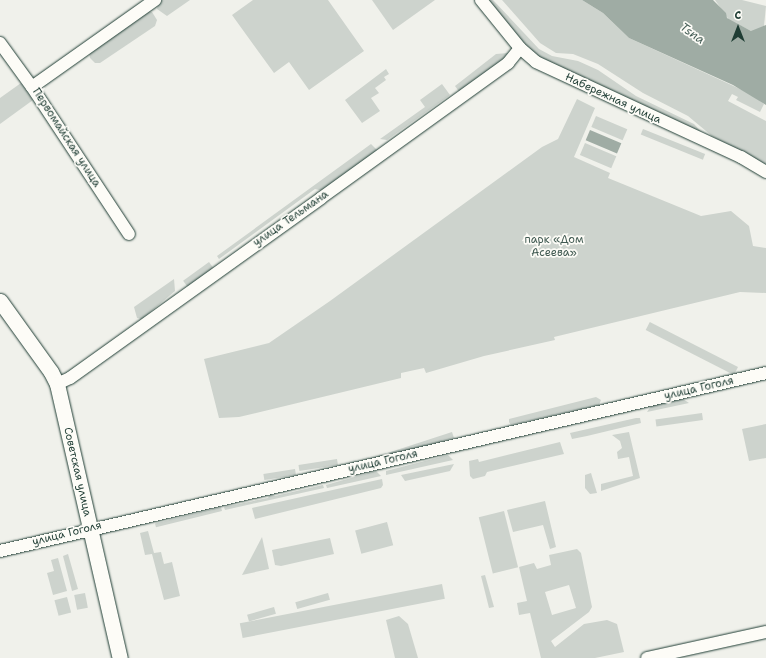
<!DOCTYPE html>
<meta charset="utf-8">
<style>
body{margin:0}
#map{position:relative;width:766px;height:658px;overflow:hidden;background:#f0f1eb;font-family:"Shantell Sans",sans-serif}
div>[style]{position:absolute}
.green>*{inset:0;background:#cdd3cd;transform-origin:0 0}
.water>*{inset:0;background:#9faca4;transform-origin:0 0}
.roads{filter:drop-shadow(0 0 1px #1f3d34) drop-shadow(0 0 1px #1f3d34)}
.minor>*{height:12px;margin:-6px;padding:0 6px;transform-origin:6px;border-radius:6px;background:#fdfcf7}
.major>*{height:15px;margin:-7.5px;padding:0 7.5px;transform-origin:7.5px;border-radius:7.5px;background:#fdfcf7}
span{translate:-50% -50%;white-space:nowrap;text-align:center;line-height:1.15;-webkit-text-stroke:3.5px #fdfcf7;paint-order:stroke}
.street-label{font-size:11px;color:#1f3d34}
.park-label{font-size:11px;color:#425b53}
.water-label{font-size:12px;color:#455e56;font-style:italic}
.north{position:absolute;left:718px;top:8px;width:40px;height:40px;-webkit-text-stroke:3px #fdfcf7;paint-order:stroke;rotate:0deg;font-size:11px;font-weight:700;line-height:16px;text-align:center;color:#1f3d34}
.north::after{content:'';display:block;margin:auto;width:14px;height:18px;background:#1f3d34;clip-path:polygon(50% 0,100% 100%,50% 72%,0 100%)}
</style>
<div id="map">
<div class="green">
<div style="clip-path:polygon(159px 0,190px 0,167px 16px,157px 9px)"></div>
<div style="clip-path:polygon(253px 0,328px 0,364px 51px,309px 90px,289px 62px,274px 73px,232px 15px)"></div>
<div style="clip-path:polygon(372px 0,435px 0,393px 30px)"></div>
<div style="clip-path:polygon(487px 0,493px 0,539px 49px,552px 56px,578px 61px,598px 70px,636px 96px,694px 124px,707px 138px,533px 56px)"></div>
<div style="clip-path:polygon(502px 0,582px 0,603px 13px,629px 38px,751px 94px,764px 104px,760px 112px,736px 100px,738px 97px,732px 94px,728px 101px,766px 121px,766px 165px,712px 136px,688px 116px,643px 93px,598px 64px,573px 54px,556px 53px,540px 43px)"></div>
<div style="clip-path:polygon(715px 0,742px 0,766px 6px,764px 26px,753px 32px,729px 20px)"></div>
<div style="clip-path:polygon(146px 11px,152px 12px,157px 20px,155px 26px,100px 63px,95px 63px,90px 58px,89px 52px)"></div>
<div style="clip-path:polygon(508px 53px,510px 55px,460px 93px,455px 86px,496px 54px)"></div>
<div style="clip-path:polygon(386px 69px,389px 74px,384px 77px,386px 80px,375px 88px,379px 93px,371px 98px,380px 111px,362px 123px,345px 100px)"></div>
<div style="clip-path:polygon(21px 83px,33px 100px,0 124px,0 98px)"></div>
<div style="clip-path:polygon(442px 84px,450px 95px,387px 140px,380px 139px,425px 107px,420px 100px)"></div>
<div style="clip-path:polygon(577px 99px,595px 108px,574px 157px,610px 173px,608px 178px,701px 216px,731px 211px,749px 226px,753px 246px,766px 248px,766px 293px,740px 292px,554px 337px,555px 340px,484px 356px,426px 373px,424px 368px,401px 373px,401px 378px,239px 417px,219px 418px,204px 359px,269px 343px,330px 301px,542px 147px,558px 139px)"></div>
<div style="left:596px;top:116px;width:34px;height:12px;rotate:23deg"></div>
<div style="left:643px;top:129px;width:67px;height:6px;rotate:22deg"></div>
<div style="left:585px;top:143px;width:34px;height:13px;rotate:23deg"></div>
<div style="clip-path:polygon(371px 144px,379px 152px,323px 191px,315px 189px,219px 259px,217px 256px)"></div>
<div style="left:209px;top:262px;width:9px;height:32px;rotate:54deg"></div>
<div style="clip-path:polygon(174px 279px,175px 291px,142px 319px,137px 318px,134px 307px)"></div>
<div style="left:738px;top:367px;width:9px;height:99px;rotate:117deg"></div>
<div style="clip-path:polygon(596px 397px,601px 400px,599px 405px,511px 425px,509px 422px,509px 419px)"></div>
<div style="clip-path:polygon(683px 399px,689px 403px,647px 412px,651px 406px)"></div>
<div style="left:702px;top:413px;width:7px;height:47px;rotate:82deg"></div>
<div style="clip-path:polygon(636px 418px,640px 418px,641px 423px,587px 436px,572px 439px,570px 433px)"></div>
<div style="clip-path:polygon(766px 424px,766px 458px,749px 461px,742px 429px)"></div>
<div style="left:452px;top:432px;width:6px;height:109px;rotate:72deg"></div>
<div style="clip-path:polygon(629px 432px,640px 478px,601px 491px,601px 484px,633px 476px,629px 457px,618px 459px,617px 452px,622px 448px,620px 441px,612px 435px)"></div>
<div style="clip-path:polygon(560px 442px,564px 454px,487px 472px,485px 476px,473px 479px,470px 476px,469px 461px,478px 459px,479px 462px)"></div>
<div style="clip-path:polygon(448px 455px,453px 460px,386px 475px,386px 471px)"></div>
<div style="left:337px;top:459px;width:6px;height:39px;rotate:81deg"></div>
<div style="clip-path:polygon(454px 464px,450px 471px,405px 481px,401px 475px)"></div>
<div style="left:295px;top:469px;width:6px;height:32px;rotate:81deg"></div>
<div style="clip-path:polygon(376px 471px,381px 476px,327px 488px,326px 485px)"></div>
<div style="clip-path:polygon(591px 473px,597px 493px,590px 494px,585px 488px,585px 475px)"></div>
<div style="clip-path:polygon(382px 479px,383px 485px,381px 488px,255px 519px,252px 508px)"></div>
<div style="clip-path:polygon(323px 485px,324px 488px,225px 510px,224px 507px,268px 498px,270px 494px,275px 496px)"></div>
<div style="clip-path:polygon(545px 501px,556px 547px,550px 549px,543px 525px,513px 532px,507px 510px)"></div>
<div style="left:221px;top:507px;width:4px;height:68px;rotate:76deg"></div>
<div style="left:504px;top:511px;width:58px;height:26px;rotate:76deg"></div>
<div style="left:387px;top:522px;width:24px;height:33px;rotate:75deg"></div>
<div style="clip-path:polygon(148px 531px,154px 553px,161px 552px,164px 564px,172px 562px,180px 596px,164px 600px,152px 554px,145px 555px,140px 533px)"></div>
<div style="clip-path:polygon(262px 537px,269px 569px,242px 575px)"></div>
<div style="clip-path:polygon(330px 538px,334px 554px,281px 566px,275px 565px,272px 550px)"></div>
<div style="clip-path:polygon(evenodd,577px 549px,581px 553px,592px 607px,589px 612px,551px 641px,555px 647px,584px 624px,607px 620px,617px 624px,624px 652px,595px 658px,541px 658px,530px 613px,519px 615px,517px 603px,527px 601px,519px 567px,534px 563px,537px 569px,551px 565px,549px 555px,577px 549px,569px 585px,576px 608px,552px 615px,545px 592px,569px 585px)"></div>
<div style="clip-path:polygon(68px 554px,78px 589px,72px 591px,63px 556px)"></div>
<div style="clip-path:polygon(58px 558px,67px 591px,53px 595px,47px 573px,54px 571px,51px 560px)"></div>
<div style="clip-path:polygon(485px 575px,494px 607px,489px 608px,481px 576px)"></div>
<div style="left:442px;top:584px;width:15px;height:206px;rotate:79deg"></div>
<div style="left:85px;top:593px;width:15px;height:11px;rotate:79deg"></div>
<div style="left:328px;top:593px;width:7px;height:34px;rotate:74deg"></div>
<div style="left:67px;top:597px;width:16px;height:13px;rotate:75deg"></div>
<div style="left:274px;top:607px;width:7px;height:28px;rotate:74deg"></div>
<div style="clip-path:polygon(399px 616px,408px 624px,418px 658px,395px 658px,386px 620px)"></div>
</div>
<div class="water">
<div style="clip-path:polygon(582px 0,713px 0,726px 13px,727px 18px,751px 31px,766px 25px,766px 105px,733px 85px,629px 38px,603px 13px)"></div>
<div style="left:590px;top:130px;width:34px;height:11px;rotate:23deg"></div>
</div>
<div class="roads">
<div class="minor">
<div style="left:481px;top:0;width:62px;rotate:50.9deg"></div>
<div style="left:520px;top:48px;width:21px;rotate:41deg"></div>
<div style="left:536px;top:62px;width:226px;rotate:24.9deg"></div>
<div style="left:741px;top:157px;width:29px;rotate:31deg"></div>
<div style="left:0;top:43px;width:54px;rotate:54deg"></div>
<div style="left:32px;top:87px;width:176px;rotate:56.6deg"></div>
<div style="left:32px;top:87px;width:151px;rotate:-35.3deg"></div>
<div style="left:57px;top:384px;width:14px;rotate:-25deg"></div>
<div style="left:70px;top:378px;width:309px;rotate:-35.6deg"></div>
<div style="left:321px;top:198px;width:231px;rotate:-35.8deg"></div>
<div style="left:508px;top:63px;width:19px;rotate:-51deg"></div>
<div style="left:0;top:551px;width:786px;rotate:-13.08deg"></div>
<div style="left:647px;top:658px;width:122px;rotate:-12.3deg"></div>
</div>
<div class="major">
<div style="left:0;top:301px;width:87px;rotate:54.3deg"></div>
<div style="left:51px;top:372px;width:13px;rotate:63deg"></div>
<div style="left:57px;top:384px;width:281px;rotate:77.1deg"></div>
</div>
</div>
<div class="street-label">
<span style="left:613px;top:99px;rotate:25deg">Набережная улица</span>
<span style="left:66px;top:138px;rotate:57deg">Первомайская улица</span>
<span style="left:291px;top:219px;rotate:-35deg">улица Тельмана</span>
<span style="left:699px;top:389px;rotate:-13deg">улица Гоголя</span>
<span style="left:383px;top:462px;rotate:-13deg">улица Гоголя</span>
<span style="left:77px;top:472px;rotate:77deg">Советская улица</span>
<span style="left:67px;top:534px;rotate:-14deg">улица Гоголя</span>
</div>
<div class="park-label">
<span style="left:554px;top:247px">парк «Дом<br>Асеева»</span>
</div>
<div class="water-label">
<span style="left:692px;top:34px;rotate:35deg">Tsna</span>
</div>
<div class="north">С</div>
</div>
